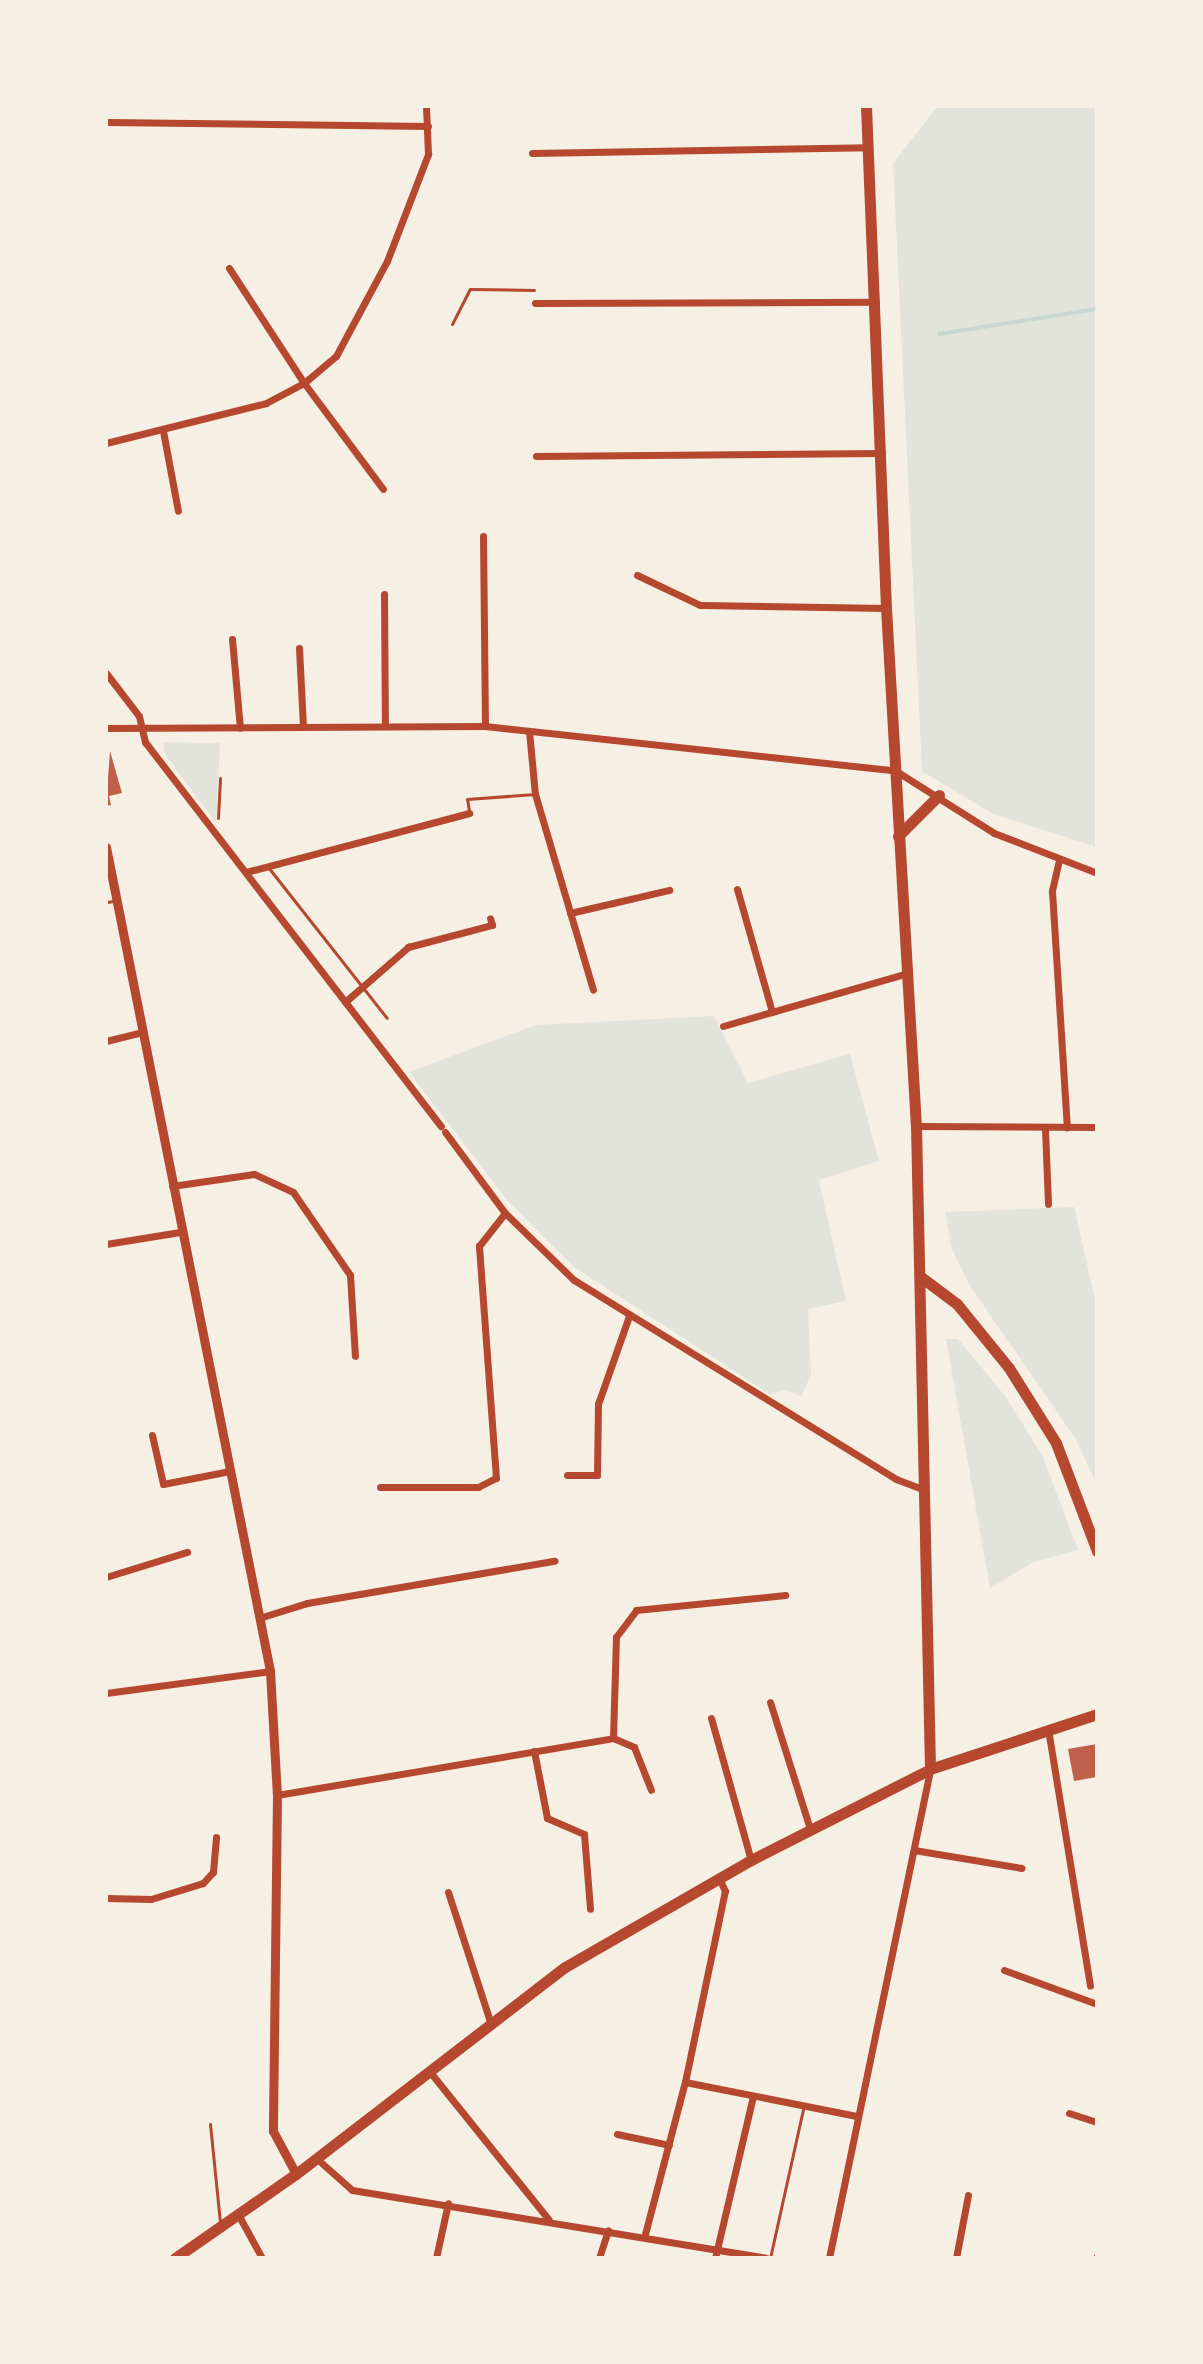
<!DOCTYPE html>
<style>
body{margin:0}
#map{position:relative;width:1203px;height:2364px;overflow:hidden;background:#f6efe4;font-family:Commissioner,sans-serif}
div>[style]{position:absolute}
.green>*{inset:0;background:#e2e4dc}
.stream>*{height:4px;margin:-2px;padding:0 2px;transform-origin:2px;border-radius:2px;background:#c9d6d2}
.building>*{inset:0;background:#bf614a}
.path>*{height:3px;margin:-1.5px;padding:0 1.5px;transform-origin:1.5px;border-radius:1.5px;background:#b5482f}
.service>*{height:3px;margin:-1.5px;padding:0 1.5px;transform-origin:1.5px;border-radius:1.5px;background:#b5482f}
.minor>*{height:7px;margin:-3.5px;padding:0 3.5px;transform-origin:3.5px;border-radius:3.5px;background:#b5482f}
.tertiary>*{height:9px;margin:-4.5px;padding:0 4.5px;transform-origin:4.5px;border-radius:4.5px;background:#b5482f}
.trunk>*{height:11px;margin:-5.5px;padding:0 5.5px;transform-origin:5.5px;border-radius:5.5px;background:#b5482f}
span{translate:-50% -50%;white-space:nowrap;text-align:center;line-height:1.15;-webkit-text-stroke:6px #f6efe4;paint-order:stroke}
.frame{position:absolute;inset:0;border:108px solid #f6efe4;pointer-events:none}
</style>
<div id="map">
<div class="green">
<div style="clip-path:polygon(938px 106px,1097px 106px,1097px 847px,993px 814px,922px 771px,893px 163px)"></div>
<div style="clip-path:polygon(164px 742px,220px 743px,216px 823px,164px 753px)"></div>
<div style="clip-path:polygon(714px 1016px,748px 1083px,850px 1054px,879px 1161px,819px 1180px,846px 1301px,808px 1309px,811px 1375px,801px 1396px,784px 1390px,771px 1395px,574px 1267px,507px 1200px,409px 1072px,536px 1025px)"></div>
<div style="clip-path:polygon(1074px 1207px,1097px 1308px,1097px 1484px,1075px 1438px,970px 1286px,952px 1249px,945px 1212px)"></div>
<div style="clip-path:polygon(946px 1339px,958px 1339px,1006px 1397px,1043px 1457px,1078px 1550px,1034px 1562px,990px 1588px)"></div>
</div>
<div class="stream">
<div style="left:939px;top:334px;width:160px;rotate:-9deg"></div>
</div>
<div class="building">
<div style="clip-path:polygon(110px 751px,122px 793px,109px 796px,111px 805px,106px 806px)"></div>
<div style="clip-path:polygon(1097px 1744px,1097px 1777px,1074px 1781px,1068px 1749px)"></div>
</div>
<div class="path">
<div style="left:218px;top:818px;width:40px;rotate:-87.1deg"></div>
</div>
<div class="service">
<div style="left:452px;top:324px;width:39px;rotate:-63deg"></div>
<div style="left:470px;top:289px;width:64px;rotate:0.9deg"></div>
<div style="left:469px;top:811px;width:12px;rotate:-99deg"></div>
<div style="left:467px;top:799px;width:68px;rotate:-4.2deg"></div>
<div style="left:268px;top:867px;width:192px;rotate:51.8deg"></div>
<div style="left:106px;top:902px;width:9px;rotate:-6deg"></div>
<div style="left:210px;top:2124px;width:100px;rotate:84.2deg"></div>
<div style="left:770px;top:2258px;width:157px;rotate:-77.5deg"></div>
</div>
<div class="minor">
<div style="left:106px;top:122px;width:322px;rotate:0.7deg"></div>
<div style="left:532px;top:153px;width:336px;rotate:-1deg"></div>
<div style="left:229px;top:268px;width:137px;rotate:56.9deg"></div>
<div style="left:304px;top:383px;width:132px;rotate:53.3deg"></div>
<div style="left:535px;top:303px;width:341px;rotate:-0.2deg"></div>
<div style="left:163px;top:431px;width:81px;rotate:79.4deg"></div>
<div style="left:106px;top:443px;width:165px;rotate:-14deg"></div>
<div style="left:266px;top:403px;width:43px;rotate:-27.8deg"></div>
<div style="left:304px;top:383px;width:42px;rotate:-40.2deg"></div>
<div style="left:336px;top:356px;width:108px;rotate:-61.8deg"></div>
<div style="left:387px;top:261px;width:115px;rotate:-69deg"></div>
<div style="left:428px;top:154px;width:48px;rotate:-92.4deg"></div>
<div style="left:536px;top:456px;width:346px;rotate:-0.5deg"></div>
<div style="left:483px;top:536px;width:190px;rotate:89.4deg"></div>
<div style="left:637px;top:575px;width:70px;rotate:25.5deg"></div>
<div style="left:700px;top:605px;width:186px;rotate:0.9deg"></div>
<div style="left:384px;top:594px;width:131px;rotate:89.6deg"></div>
<div style="left:232px;top:639px;width:89px;rotate:84.9deg"></div>
<div style="left:299px;top:648px;width:79px;rotate:87.1deg"></div>
<div style="left:106px;top:673px;width:54px;rotate:52.5deg"></div>
<div style="left:139px;top:716px;width:27px;rotate:77deg"></div>
<div style="left:145px;top:742px;width:485px;rotate:52.4deg"></div>
<div style="left:106px;top:728px;width:379px;rotate:-0.3deg"></div>
<div style="left:485px;top:726px;width:413px;rotate:6.2deg"></div>
<div style="left:896px;top:771px;width:116px;rotate:32.3deg"></div>
<div style="left:994px;top:833px;width:110px;rotate:21.2deg"></div>
<div style="left:529px;top:731px;width:63px;rotate:84.6deg"></div>
<div style="left:535px;top:794px;width:204px;rotate:73.5deg"></div>
<div style="left:1059px;top:860px;width:32px;rotate:103deg"></div>
<div style="left:1052px;top:891px;width:237px;rotate:86.4deg"></div>
<div style="left:246px;top:872px;width:231px;rotate:-14.8deg"></div>
<div style="left:737px;top:889px;width:128px;rotate:74.1deg"></div>
<div style="left:570px;top:913px;width:102px;rotate:-13.1deg"></div>
<div style="left:345px;top:1002px;width:84px;rotate:-41.1deg"></div>
<div style="left:408px;top:947px;width:87px;rotate:-14.7deg"></div>
<div style="left:492px;top:925px;width:7px;rotate:-106deg"></div>
<div style="left:723px;top:1026px;width:192px;rotate:-16deg"></div>
<div style="left:106px;top:1041px;width:38px;rotate:-14deg"></div>
<div style="left:916px;top:1126px;width:181px;rotate:0.3deg"></div>
<div style="left:1045px;top:1129px;width:75px;rotate:87.7deg"></div>
<div style="left:445px;top:1132px;width:101px;rotate:53.5deg"></div>
<div style="left:505px;top:1213px;width:96px;rotate:44.2deg"></div>
<div style="left:574px;top:1280px;width:379px;rotate:31.7deg"></div>
<div style="left:896px;top:1479px;width:28px;rotate:21deg"></div>
<div style="left:172px;top:1186px;width:83px;rotate:-8.3deg"></div>
<div style="left:254px;top:1174px;width:43px;rotate:24.8deg"></div>
<div style="left:293px;top:1192px;width:101px;rotate:55.5deg"></div>
<div style="left:350px;top:1275px;width:81px;rotate:86.5deg"></div>
<div style="left:106px;top:1244px;width:75px;rotate:-9.2deg"></div>
<div style="left:152px;top:1435px;width:50px;rotate:77.3deg"></div>
<div style="left:163px;top:1484px;width:68px;rotate:-11deg"></div>
<div style="left:567px;top:1475px;width:30px"></div>
<div style="left:597px;top:1475px;width:71px;rotate:-89.2deg"></div>
<div style="left:598px;top:1404px;width:93px;rotate:-70.6deg"></div>
<div style="left:380px;top:1487px;width:98px"></div>
<div style="left:478px;top:1487px;width:20px;rotate:-27deg"></div>
<div style="left:496px;top:1478px;width:233px;rotate:-94.2deg"></div>
<div style="left:479px;top:1246px;width:42px;rotate:-51.8deg"></div>
<div style="left:106px;top:1577px;width:85px;rotate:-17.2deg"></div>
<div style="left:259px;top:1618px;width:50px;rotate:-17.4deg"></div>
<div style="left:307px;top:1603px;width:251px;rotate:-9.7deg"></div>
<div style="left:106px;top:1693px;width:165px;rotate:-7.6deg"></div>
<div style="left:770px;top:1702px;width:133px;rotate:72.5deg"></div>
<div style="left:711px;top:1718px;width:148px;rotate:74.3deg"></div>
<div style="left:1048px;top:1729px;width:260px;rotate:80.7deg"></div>
<div style="left:613px;top:1738px;width:101px;rotate:-88.3deg"></div>
<div style="left:616px;top:1637px;width:34px;rotate:-53deg"></div>
<div style="left:636px;top:1610px;width:150px;rotate:-5.7deg"></div>
<div style="left:534px;top:1751px;width:68px;rotate:79deg"></div>
<div style="left:547px;top:1818px;width:40px;rotate:23.4deg"></div>
<div style="left:584px;top:1834px;width:75px;rotate:85.4deg"></div>
<div style="left:277px;top:1795px;width:341px;rotate:-9.6deg"></div>
<div style="left:613px;top:1738px;width:23px;rotate:23deg"></div>
<div style="left:634px;top:1747px;width:46px;rotate:68.4deg"></div>
<div style="left:914px;top:1850px;width:109px;rotate:9.5deg"></div>
<div style="left:448px;top:1892px;width:136px;rotate:72deg"></div>
<div style="left:106px;top:1898px;width:45px;rotate:1.3deg"></div>
<div style="left:151px;top:1899px;width:54px;rotate:-17.1deg"></div>
<div style="left:203px;top:1883px;width:15px;rotate:-48deg"></div>
<div style="left:213px;top:1872px;width:35px;rotate:-85deg"></div>
<div style="left:1004px;top:1970px;width:99px;rotate:20.1deg"></div>
<div style="left:430px;top:2072px;width:189px;rotate:51.2deg"></div>
<div style="left:685px;top:2082px;width:175px;rotate:11.2deg"></div>
<div style="left:1069px;top:2113px;width:29px;rotate:18deg"></div>
<div style="left:617px;top:2134px;width:53px;rotate:11.9deg"></div>
<div style="left:316px;top:2158px;width:48px;rotate:41.6deg"></div>
<div style="left:352px;top:2190px;width:419px;rotate:9.3deg"></div>
<div style="left:239px;top:2216px;width:48px;rotate:61.3deg"></div>
<div style="left:645px;top:2234px;width:157px;rotate:-75.3deg"></div>
<div style="left:685px;top:2082px;width:195px;rotate:-78.2deg"></div>
<div style="left:725px;top:1891px;width:14px;rotate:-115deg"></div>
<div style="left:436px;top:2258px;width:56px;rotate:-77.7deg"></div>
<div style="left:599px;top:2258px;width:29px;rotate:-72deg"></div>
<div style="left:715px;top:2258px;width:166px;rotate:-76.8deg"></div>
<div style="left:829px;top:2258px;width:499px;rotate:-78.3deg"></div>
<div style="left:956px;top:2258px;width:64px;rotate:-79.2deg"></div>
<div style="left:1096px;top:2258px;width:2px;rotate:-63deg"></div>
</div>
<div class="tertiary">
<div style="left:106px;top:847px;width:840px;rotate:78.74deg"></div>
<div style="left:270px;top:1671px;width:124px;rotate:86.8deg"></div>
<div style="left:277px;top:1795px;width:336px;rotate:90.7deg"></div>
<div style="left:273px;top:2131px;width:49px;rotate:61.9deg"></div>
</div>
<div class="trunk">
<div style="left:866px;top:106px;width:502px;rotate:87.72deg"></div>
<div style="left:886px;top:608px;width:519px;rotate:86.69deg"></div>
<div style="left:916px;top:1126px;width:643px;rotate:88.75deg"></div>
<div style="left:898px;top:836px;width:58px;rotate:-45deg"></div>
<div style="left:921px;top:1277px;width:45px;rotate:36.9deg"></div>
<div style="left:957px;top:1304px;width:82px;rotate:50.9deg"></div>
<div style="left:1009px;top:1368px;width:89px;rotate:57.9deg"></div>
<div style="left:1056px;top:1443px;width:116px;rotate:69.2deg"></div>
<div style="left:175px;top:2258px;width:147px;rotate:-34.8deg"></div>
<div style="left:296px;top:2174px;width:339px;rotate:-37.6deg"></div>
<div style="left:565px;top:1967px;width:215px;rotate:-29.9deg"></div>
<div style="left:751px;top:1860px;width:201px;rotate:-26.9deg"></div>
<div style="left:930px;top:1769px;width:176px;rotate:-18.2deg"></div>
</div>
<div class="frame"></div>
</div>
